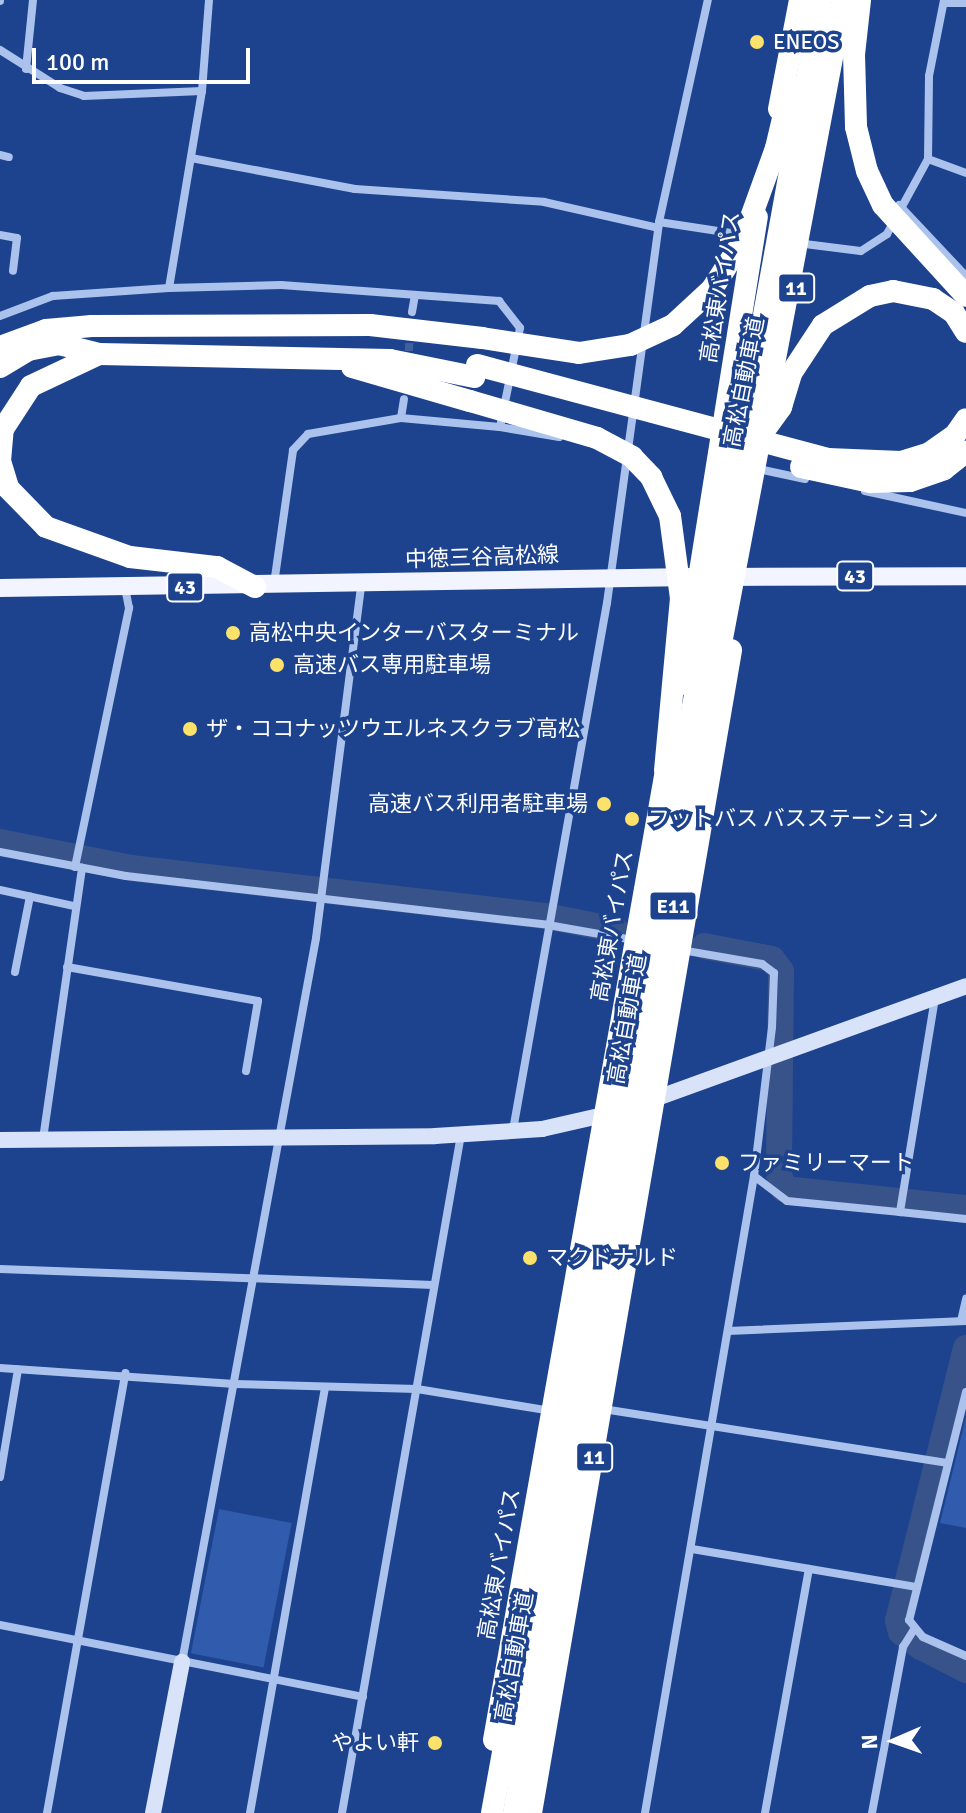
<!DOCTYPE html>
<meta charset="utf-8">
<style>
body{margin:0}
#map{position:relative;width:966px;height:1813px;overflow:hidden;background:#1d438e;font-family:Signika,"Noto Sans JP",sans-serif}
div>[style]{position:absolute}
.green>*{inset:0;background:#315bac;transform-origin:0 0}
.river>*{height:26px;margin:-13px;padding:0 13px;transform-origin:13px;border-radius:13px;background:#38538a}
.street-tunnel>*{height:8px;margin-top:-4px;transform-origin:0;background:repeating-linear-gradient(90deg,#3f5f9f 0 8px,transparent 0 12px)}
.street>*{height:8px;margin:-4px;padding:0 4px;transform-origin:4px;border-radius:4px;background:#abc2ed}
.secondary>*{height:16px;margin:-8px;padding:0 8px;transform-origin:8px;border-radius:8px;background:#d8e3fa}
.primary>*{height:18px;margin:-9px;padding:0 9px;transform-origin:9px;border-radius:9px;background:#f2f5ff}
.highway>*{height:22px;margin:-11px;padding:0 11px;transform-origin:11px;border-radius:11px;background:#fff}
.highway-bridge>*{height:22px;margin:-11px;padding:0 11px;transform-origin:11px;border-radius:11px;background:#fff}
.dots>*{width:22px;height:22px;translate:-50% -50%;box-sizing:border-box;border:4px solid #1d438e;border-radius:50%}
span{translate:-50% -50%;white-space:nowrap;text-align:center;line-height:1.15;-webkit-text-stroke:7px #1d438e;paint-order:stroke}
.shield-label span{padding:2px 6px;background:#1d438e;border:2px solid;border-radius:6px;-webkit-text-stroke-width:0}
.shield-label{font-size:20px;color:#fff;font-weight:700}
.poi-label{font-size:22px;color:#fff}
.left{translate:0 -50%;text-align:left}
.right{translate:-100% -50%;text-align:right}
.street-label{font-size:22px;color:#fff}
.north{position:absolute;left:854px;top:1701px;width:80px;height:80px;-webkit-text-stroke:6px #1d438e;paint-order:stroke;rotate:268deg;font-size:22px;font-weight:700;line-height:32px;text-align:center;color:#fff}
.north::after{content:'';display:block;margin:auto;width:28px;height:36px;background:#fff;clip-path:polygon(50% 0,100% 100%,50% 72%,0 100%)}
.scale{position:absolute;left:32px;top:48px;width:218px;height:36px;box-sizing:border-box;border:4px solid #fff;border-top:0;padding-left:10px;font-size:24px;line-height:28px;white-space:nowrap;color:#fff;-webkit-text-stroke:6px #1d438e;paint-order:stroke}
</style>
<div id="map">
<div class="green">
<div style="clip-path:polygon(966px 1417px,966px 1528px,940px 1523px)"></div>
<div style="left:219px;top:1509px;width:74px;height:147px;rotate:11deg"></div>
</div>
<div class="river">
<div style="left:0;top:842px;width:134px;rotate:11.2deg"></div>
<div style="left:131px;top:868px;width:418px;rotate:6.6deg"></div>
<div style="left:546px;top:916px;width:71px;rotate:11.3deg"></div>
<div style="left:704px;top:946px;width:69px;rotate:10.8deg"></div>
<div style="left:772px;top:959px;width:15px;rotate:53deg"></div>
<div style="left:781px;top:971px;width:203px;rotate:90.6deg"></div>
<div style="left:779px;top:1174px;width:16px;rotate:72deg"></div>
<div style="left:784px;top:1189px;width:183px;rotate:6deg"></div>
<div style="left:966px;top:1348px;width:281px;rotate:104deg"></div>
<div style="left:898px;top:1621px;width:11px;rotate:75deg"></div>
<div style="left:901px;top:1632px;width:25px;rotate:37deg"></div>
<div style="left:921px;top:1647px;width:51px;rotate:27.1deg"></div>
</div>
<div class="street-tunnel">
<div style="left:408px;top:363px;width:31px;rotate:-86deg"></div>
</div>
<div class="street">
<div style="left:0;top:1px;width:1px;rotate:-90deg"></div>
<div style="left:944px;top:3px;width:22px"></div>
<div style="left:0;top:50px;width:71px;rotate:32.3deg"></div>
<div style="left:60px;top:88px;width:25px;rotate:18deg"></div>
<div style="left:84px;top:96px;width:118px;rotate:-2.4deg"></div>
<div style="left:26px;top:69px;width:69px;rotate:-84.2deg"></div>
<div style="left:0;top:155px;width:9px;rotate:13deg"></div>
<div style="left:191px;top:158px;width:167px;rotate:10.7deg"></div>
<div style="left:355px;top:189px;width:189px;rotate:3.9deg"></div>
<div style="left:544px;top:202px;width:117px;rotate:12.8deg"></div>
<div style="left:928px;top:159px;width:83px;rotate:-89.3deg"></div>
<div style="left:929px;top:76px;width:77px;rotate:-78.8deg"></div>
<div style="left:899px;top:205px;width:98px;rotate:46.7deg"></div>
<div style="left:659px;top:222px;width:86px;rotate:8.7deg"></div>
<div style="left:0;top:235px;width:17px;rotate:10deg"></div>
<div style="left:17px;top:238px;width:33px;rotate:97deg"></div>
<div style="left:797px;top:243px;width:64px;rotate:7.1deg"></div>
<div style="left:861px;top:251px;width:31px;rotate:-33deg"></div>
<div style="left:887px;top:234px;width:85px;rotate:-61.3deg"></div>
<div style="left:928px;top:159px;width:40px;rotate:20.2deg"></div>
<div style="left:169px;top:288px;width:200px;rotate:-80.5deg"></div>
<div style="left:202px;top:91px;width:91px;rotate:-85.6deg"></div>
<div style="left:412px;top:312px;width:17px;rotate:-80deg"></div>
<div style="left:0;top:316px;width:57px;rotate:-20.7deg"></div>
<div style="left:53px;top:296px;width:116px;rotate:-3.9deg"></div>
<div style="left:169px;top:288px;width:112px;rotate:-1.5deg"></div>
<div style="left:281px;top:285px;width:219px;rotate:4.2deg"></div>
<div style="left:499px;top:301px;width:34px;rotate:52deg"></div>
<div style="left:520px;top:328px;width:101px;rotate:101.4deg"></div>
<div style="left:500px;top:427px;width:60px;rotate:9.6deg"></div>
<div style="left:401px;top:418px;width:19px;rotate:-81deg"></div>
<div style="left:763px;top:470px;width:43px;rotate:12.1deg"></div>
<div style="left:865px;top:491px;width:103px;rotate:12.3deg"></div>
<div style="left:274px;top:584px;width:135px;rotate:-81.9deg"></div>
<div style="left:293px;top:450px;width:22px;rotate:-47deg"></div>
<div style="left:308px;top:434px;width:94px;rotate:-9.8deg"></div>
<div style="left:401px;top:418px;width:99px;rotate:5.2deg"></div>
<div style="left:0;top:852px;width:128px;rotate:10.8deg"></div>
<div style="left:126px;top:876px;width:425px;rotate:6.6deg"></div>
<div style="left:548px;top:925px;width:86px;rotate:10deg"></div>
<div style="left:75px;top:867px;width:265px;rotate:-78.2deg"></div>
<div style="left:129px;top:608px;width:20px;rotate:-101deg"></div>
<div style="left:0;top:890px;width:76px;rotate:12.2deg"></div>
<div style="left:67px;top:967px;width:194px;rotate:10.1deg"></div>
<div style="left:258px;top:1001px;width:71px;rotate:99.7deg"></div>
<div style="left:15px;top:972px;width:77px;rotate:-78.8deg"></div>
<div style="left:935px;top:998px;width:217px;rotate:99.3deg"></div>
<div style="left:900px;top:1212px;width:66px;rotate:6.1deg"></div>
<div style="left:513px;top:1130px;width:535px;rotate:-79.89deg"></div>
<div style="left:607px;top:603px;width:385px;rotate:-82.2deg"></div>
<div style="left:659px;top:222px;width:227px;rotate:-77.6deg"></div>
<div style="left:43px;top:1139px;width:274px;rotate:-81.8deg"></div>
<div style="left:754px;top:1176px;width:41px;rotate:37.1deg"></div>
<div style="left:787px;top:1201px;width:114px;rotate:5.6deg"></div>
<div style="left:0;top:1269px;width:434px;rotate:2.1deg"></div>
<div style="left:961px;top:1321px;width:23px;rotate:-77deg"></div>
<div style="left:728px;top:1331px;width:238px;rotate:-2.4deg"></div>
<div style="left:0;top:1368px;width:235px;rotate:3.9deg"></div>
<div style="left:234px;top:1384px;width:183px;rotate:1.6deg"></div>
<div style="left:417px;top:1389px;width:137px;rotate:9.3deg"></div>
<div style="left:966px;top:1392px;width:235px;rotate:104deg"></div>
<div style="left:909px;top:1620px;width:22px;rotate:51deg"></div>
<div style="left:923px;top:1637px;width:47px;rotate:23.8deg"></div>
<div style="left:603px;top:1409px;width:348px;rotate:8.9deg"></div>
<div style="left:0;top:1477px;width:109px;rotate:-80.5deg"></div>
<div style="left:692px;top:1549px;width:227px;rotate:9.6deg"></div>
<div style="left:0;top:1625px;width:370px;rotate:11.2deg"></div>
<div style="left:182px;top:1662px;width:736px;rotate:-79.51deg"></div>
<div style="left:316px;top:938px;width:356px;rotate:-82.7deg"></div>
<div style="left:47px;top:1813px;width:447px;rotate:-79.9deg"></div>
<div style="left:250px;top:1813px;width:432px;rotate:-80deg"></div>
<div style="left:342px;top:1813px;width:688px;rotate:-80.05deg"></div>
<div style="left:645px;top:1813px;width:646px;rotate:-80.29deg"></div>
<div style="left:754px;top:1176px;width:150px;rotate:-83.1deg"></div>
<div style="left:772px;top:1027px;width:54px;rotate:-87.9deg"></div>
<div style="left:774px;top:973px;width:15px;rotate:-143deg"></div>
<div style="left:762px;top:964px;width:81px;rotate:-170.1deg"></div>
<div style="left:765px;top:1813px;width:248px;rotate:-79.8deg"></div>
<div style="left:872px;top:1813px;width:169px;rotate:-79.4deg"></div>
<div style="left:903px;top:1647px;width:22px;rotate:-58deg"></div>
</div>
<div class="secondary">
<div style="left:646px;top:1102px;width:340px;rotate:-19.9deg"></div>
<div style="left:0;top:1140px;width:435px;rotate:-0.5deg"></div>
<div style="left:435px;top:1136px;width:107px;rotate:-3.7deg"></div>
<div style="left:542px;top:1129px;width:72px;rotate:-12.9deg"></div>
<div style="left:153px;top:1813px;width:154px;rotate:-79.1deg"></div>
</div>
<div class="primary">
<div style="left:721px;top:577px;width:245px;rotate:-0.2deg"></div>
<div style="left:0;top:588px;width:691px;rotate:-0.91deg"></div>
</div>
<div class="highway">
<div style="left:860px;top:0;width:54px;rotate:96.3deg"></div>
<div style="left:854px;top:54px;width:73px;rotate:88.4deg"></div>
<div style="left:856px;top:127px;width:45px;rotate:76deg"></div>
<div style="left:867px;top:171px;width:38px;rotate:65deg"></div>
<div style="left:779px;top:109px;width:111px;rotate:-79.1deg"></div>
<div style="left:870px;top:296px;width:24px;rotate:-12deg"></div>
<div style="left:893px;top:291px;width:41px;rotate:11.3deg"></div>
<div style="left:933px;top:299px;width:25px;rotate:34deg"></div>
<div style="left:954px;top:313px;width:22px;rotate:58deg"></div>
<div style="left:0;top:347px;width:49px;rotate:-20.3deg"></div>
<div style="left:46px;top:330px;width:46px;rotate:-5deg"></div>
<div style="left:92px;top:326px;width:278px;rotate:-0.2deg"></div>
<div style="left:370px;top:325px;width:113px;rotate:6.6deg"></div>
<div style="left:0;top:367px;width:33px;rotate:-31deg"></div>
<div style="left:28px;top:350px;width:32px;rotate:-11deg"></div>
<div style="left:59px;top:344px;width:41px;rotate:14deg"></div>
<div style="left:352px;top:367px;width:123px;rotate:16.1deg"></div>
<div style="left:0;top:461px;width:32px;rotate:-85deg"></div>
<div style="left:3px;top:429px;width:51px;rotate:-56.9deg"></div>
<div style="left:31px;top:386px;width:75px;rotate:-25.2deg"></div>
<div style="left:99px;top:354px;width:291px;rotate:1.2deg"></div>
<div style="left:390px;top:360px;width:86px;rotate:11.4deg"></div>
<div style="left:0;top:461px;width:28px;rotate:73deg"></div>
<div style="left:8px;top:488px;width:54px;rotate:45.7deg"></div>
<div style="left:46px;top:527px;width:89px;rotate:19.7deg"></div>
<div style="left:130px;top:557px;width:88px;rotate:6.6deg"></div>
<div style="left:217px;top:567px;width:43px;rotate:27.8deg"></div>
<div style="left:682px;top:684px;width:473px;rotate:-80.9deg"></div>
<div style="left:494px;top:1740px;width:1001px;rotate:-79.94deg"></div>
<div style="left:531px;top:1813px;width:1180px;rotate:-80.24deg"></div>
</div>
<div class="highway-bridge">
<div style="left:883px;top:205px;width:123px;rotate:47.6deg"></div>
<div style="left:482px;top:338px;width:98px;rotate:8.8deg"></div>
<div style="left:579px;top:353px;width:52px;rotate:-8.9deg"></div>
<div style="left:630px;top:345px;width:47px;rotate:-24.9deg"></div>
<div style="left:673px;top:325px;width:53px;rotate:-42.7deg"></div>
<div style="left:712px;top:289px;width:56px;rotate:-57.4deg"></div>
<div style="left:742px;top:242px;width:100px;rotate:-70.1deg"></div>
<div style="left:776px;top:148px;width:61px;rotate:-76.7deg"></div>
<div style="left:477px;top:365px;width:363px;rotate:15deg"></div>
<div style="left:828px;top:459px;width:73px;rotate:2.4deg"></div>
<div style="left:901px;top:462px;width:28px;rotate:-17deg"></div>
<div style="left:928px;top:454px;width:33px;rotate:-35deg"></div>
<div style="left:955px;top:435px;width:19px;rotate:-55deg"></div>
<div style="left:470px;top:401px;width:132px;rotate:16.2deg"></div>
<div style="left:597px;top:438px;width:40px;rotate:28deg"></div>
<div style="left:632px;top:457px;width:28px;rotate:46deg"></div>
<div style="left:651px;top:477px;width:43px;rotate:64deg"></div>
<div style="left:670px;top:516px;width:83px;rotate:82.4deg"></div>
<div style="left:681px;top:598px;width:173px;rotate:95.3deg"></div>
<div style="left:766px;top:428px;width:26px;rotate:-54deg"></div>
<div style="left:781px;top:407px;width:37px;rotate:-73deg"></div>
<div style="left:792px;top:372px;width:56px;rotate:-56.6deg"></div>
<div style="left:823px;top:325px;width:55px;rotate:-31.7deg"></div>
<div style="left:801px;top:467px;width:71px;rotate:12.3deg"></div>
<div style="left:870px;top:482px;width:40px;rotate:-1.4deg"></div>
<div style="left:910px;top:481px;width:36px;rotate:-19deg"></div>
<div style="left:944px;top:469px;width:28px;rotate:-38deg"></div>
<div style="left:492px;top:1813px;width:1843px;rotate:-79.71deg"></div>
<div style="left:514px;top:1813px;width:1026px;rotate:-80.07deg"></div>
<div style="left:691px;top:802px;width:816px;rotate:-79.27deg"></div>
</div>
<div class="dots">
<div style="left:757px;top:42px;background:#fce16a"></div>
<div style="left:233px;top:633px;background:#fce16a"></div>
<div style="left:277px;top:665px;background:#fce16a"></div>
<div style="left:190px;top:729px;background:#fce16a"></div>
<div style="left:604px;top:804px;background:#fce16a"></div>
<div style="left:632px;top:819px;background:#fce16a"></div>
<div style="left:722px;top:1163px;background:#fce16a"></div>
<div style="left:530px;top:1258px;background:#fce16a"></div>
<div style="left:435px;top:1743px;background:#fce16a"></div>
</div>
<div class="shield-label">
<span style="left:796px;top:288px">11</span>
<span style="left:855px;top:576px">43</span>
<span style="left:185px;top:587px">43</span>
<span style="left:673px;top:906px">E11</span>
<span style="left:594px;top:1457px">11</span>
</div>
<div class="poi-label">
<span class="left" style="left:773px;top:42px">ENEOS</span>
<span class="left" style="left:249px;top:633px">高松中央インターバスターミナル</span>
<span class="left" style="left:293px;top:665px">高速バス専用駐車場</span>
<span class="left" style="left:206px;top:729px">ザ・ココナッツウエルネスクラブ高松</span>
<span class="right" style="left:588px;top:804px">高速バス利用者駐車場</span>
<span class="left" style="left:648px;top:819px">フットバス バスステーション</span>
<span class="left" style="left:738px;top:1163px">ファミリーマート</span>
<span class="left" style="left:546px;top:1258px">マクドナルド</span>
<span class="right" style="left:419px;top:1743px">やよい軒</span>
</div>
<div class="street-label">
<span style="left:720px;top:287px;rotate:-81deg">高松東バイパス</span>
<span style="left:744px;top:382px;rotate:-79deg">高松自動車道</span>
<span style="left:482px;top:557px;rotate:-2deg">中徳三谷高松線</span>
<span style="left:612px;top:926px;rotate:-80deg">高松東バイパス</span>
<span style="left:627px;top:1019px;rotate:-80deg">高松自動車道</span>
<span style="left:499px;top:1564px;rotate:-80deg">高松東バイパス</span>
<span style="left:514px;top:1657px;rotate:-80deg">高松自動車道</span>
</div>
<div class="north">N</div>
<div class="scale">100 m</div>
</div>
